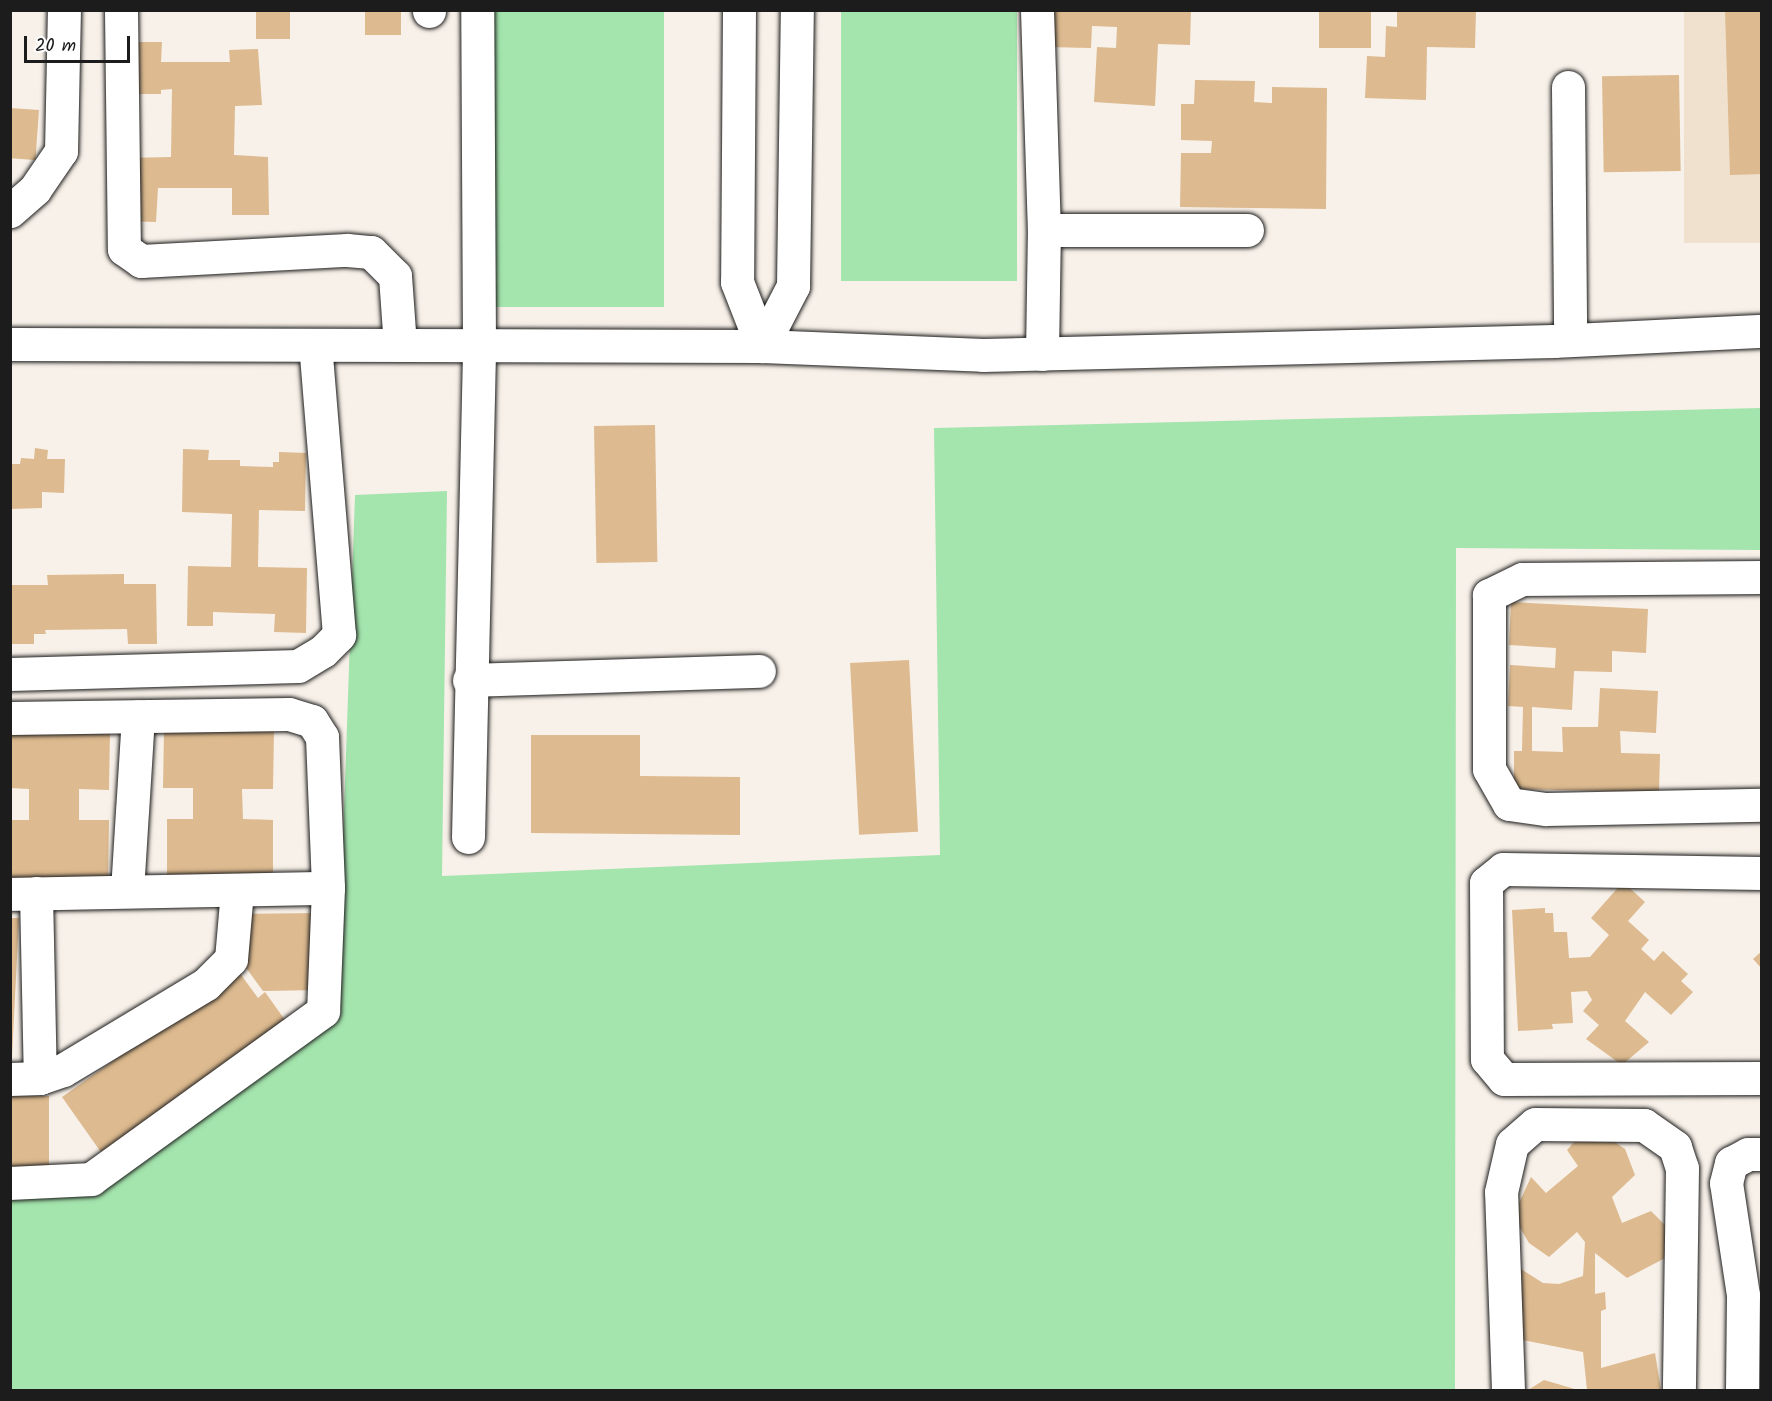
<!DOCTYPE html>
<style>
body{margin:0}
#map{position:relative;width:1772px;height:1401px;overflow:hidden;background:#f8f1e9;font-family:Kalam,sans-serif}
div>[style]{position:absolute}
.built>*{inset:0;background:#f0e0ce;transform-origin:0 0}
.green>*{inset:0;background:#a4e4ad;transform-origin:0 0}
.building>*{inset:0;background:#ddba8f;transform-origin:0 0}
.roads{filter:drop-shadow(0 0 2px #1c1c1c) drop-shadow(0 0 2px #1c1c1c)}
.street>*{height:33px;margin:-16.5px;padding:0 16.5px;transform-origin:16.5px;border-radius:16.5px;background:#fff}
span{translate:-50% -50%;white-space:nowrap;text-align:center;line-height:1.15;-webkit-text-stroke:6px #fff;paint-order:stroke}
.frame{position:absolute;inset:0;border:12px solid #1c1c1c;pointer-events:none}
.scale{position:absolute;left:24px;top:36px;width:106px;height:27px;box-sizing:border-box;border:3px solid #1c1c1c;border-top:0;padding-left:8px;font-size:18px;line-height:21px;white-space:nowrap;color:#1c1c1c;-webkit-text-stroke:4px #fff;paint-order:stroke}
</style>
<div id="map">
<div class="built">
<div style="left:1684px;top:11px;width:77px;height:232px"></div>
</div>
<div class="green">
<div style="left:476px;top:11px;width:188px;height:296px"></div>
<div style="left:841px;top:11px;width:176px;height:270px"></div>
<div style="clip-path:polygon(1761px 408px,1761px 550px,1456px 548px,1455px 1390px,11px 1390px,10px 1197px,89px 1194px,337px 1013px,355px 495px,447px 491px,442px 876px,940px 855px,934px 428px)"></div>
</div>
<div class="building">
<div style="left:256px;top:10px;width:34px;height:29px"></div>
<div style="left:365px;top:10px;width:36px;height:25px"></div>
<div style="clip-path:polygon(1047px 10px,1191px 10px,1190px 45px,1158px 44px,1155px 106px,1094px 102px,1097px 47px,1116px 48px,1117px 27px,1092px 26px,1091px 48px,1046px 47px)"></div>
<div style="left:1319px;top:10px;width:52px;height:38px"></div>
<div style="clip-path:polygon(1397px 10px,1476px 10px,1475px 48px,1427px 47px,1426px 100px,1365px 98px,1367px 56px,1385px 57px,1386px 26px,1397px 27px)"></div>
<div style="clip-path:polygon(1725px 10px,1762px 10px,1762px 174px,1730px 175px)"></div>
<div style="clip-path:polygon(127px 42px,162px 42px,161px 62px,230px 62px,229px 50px,258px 49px,262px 105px,235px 106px,234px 155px,268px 157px,269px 215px,232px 215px,232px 188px,158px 188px,156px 222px,122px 221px,126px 158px,171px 157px,172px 89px,161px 90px,161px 94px,127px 94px)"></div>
<div style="left:1679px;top:75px;width:96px;height:77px;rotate:89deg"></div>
<div style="clip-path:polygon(1195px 80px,1255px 81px,1254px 102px,1272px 103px,1272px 87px,1327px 88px,1326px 209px,1180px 207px,1181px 153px,1211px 153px,1212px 141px,1181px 140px,1181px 104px,1194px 104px)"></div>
<div style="left:10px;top:108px;width:29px;height:50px;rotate:4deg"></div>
<div style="left:655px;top:425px;width:137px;height:61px;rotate:89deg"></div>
<div style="clip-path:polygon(35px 448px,48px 450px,47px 459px,65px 459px,64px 493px,42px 492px,42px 508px,10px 509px,10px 464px,20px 464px,21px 458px,34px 459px)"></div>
<div style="clip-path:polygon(183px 449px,209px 450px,208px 460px,240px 460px,240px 466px,273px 467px,273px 462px,279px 462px,279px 452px,306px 453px,305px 511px,259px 510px,258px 567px,307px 568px,306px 633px,274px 632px,275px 614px,213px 612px,213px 626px,187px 626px,188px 566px,231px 567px,232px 514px,182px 512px)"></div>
<div style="clip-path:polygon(124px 574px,124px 584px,156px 584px,157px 644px,128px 644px,127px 629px,45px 630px,46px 634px,34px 634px,34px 644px,10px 644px,10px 585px,48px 585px,47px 575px)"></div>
<div style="clip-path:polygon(1511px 602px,1648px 609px,1646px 653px,1612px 651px,1612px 672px,1574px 671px,1572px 710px,1532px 707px,1532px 751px,1563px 752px,1562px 727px,1598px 727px,1600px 688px,1658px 691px,1656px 733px,1620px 731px,1621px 753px,1660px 754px,1659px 792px,1514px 789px,1514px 751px,1522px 751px,1523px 707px,1508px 706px,1510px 665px,1555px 668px,1556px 648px,1509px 645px)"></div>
<div style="left:909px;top:660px;width:172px;height:59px;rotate:87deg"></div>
<div style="clip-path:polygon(10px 730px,110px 732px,109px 790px,79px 789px,79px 820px,109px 820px,108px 882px,10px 881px,10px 820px,29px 820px,29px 789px,10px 788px)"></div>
<div style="clip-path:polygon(164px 730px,274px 731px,273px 789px,242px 789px,243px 819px,273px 820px,273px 882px,167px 880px,167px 819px,193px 819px,193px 788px,163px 788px)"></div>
<div style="clip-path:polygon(531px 735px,640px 735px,640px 776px,740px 777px,740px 835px,531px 833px)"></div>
<div style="clip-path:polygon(1623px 882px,1645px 902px,1628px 921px,1649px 940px,1641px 949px,1654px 961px,1663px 951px,1688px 974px,1681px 981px,1693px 992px,1671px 1015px,1645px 992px,1625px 1021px,1649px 1042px,1622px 1065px,1586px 1039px,1599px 1025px,1583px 1011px,1592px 1000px,1587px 991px,1571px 992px,1573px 1023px,1552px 1024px,1553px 1029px,1518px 1031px,1512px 910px,1545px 908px,1545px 913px,1553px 913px,1554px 932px,1567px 932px,1569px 958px,1590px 957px,1609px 935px,1591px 918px)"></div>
<div style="clip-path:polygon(319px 913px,320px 990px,263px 991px,247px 969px,243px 970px,242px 914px)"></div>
<div style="clip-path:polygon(10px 918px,19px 918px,12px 1057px,10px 1057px)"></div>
<div style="clip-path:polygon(1762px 951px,1762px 969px,1753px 959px)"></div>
<div style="clip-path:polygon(239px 972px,258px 998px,265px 992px,290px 1027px,105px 1158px,62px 1097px)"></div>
<div style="left:10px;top:1096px;width:39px;height:74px"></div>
<div style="clip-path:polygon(1582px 1133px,1602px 1133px,1625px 1149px,1635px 1175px,1612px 1197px,1622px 1223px,1651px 1211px,1670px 1230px,1669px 1256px,1627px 1278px,1595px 1253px,1595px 1294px,1605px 1292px,1606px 1309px,1601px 1311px,1601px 1368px,1655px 1353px,1661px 1390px,1587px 1390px,1583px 1352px,1523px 1340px,1512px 1280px,1521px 1269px,1543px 1283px,1559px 1284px,1583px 1276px,1585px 1242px,1577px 1232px,1549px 1257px,1529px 1243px,1513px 1216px,1531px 1177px,1546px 1193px,1578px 1166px,1567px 1150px)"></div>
<div style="clip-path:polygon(1544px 1380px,1578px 1390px,1528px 1390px)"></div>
</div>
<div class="roads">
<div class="street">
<div style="left:121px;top:10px;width:239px;rotate:89.3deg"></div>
<div style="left:124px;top:249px;width:21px;rotate:35deg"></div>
<div style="left:141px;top:261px;width:206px;rotate:-3.1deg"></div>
<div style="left:347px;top:250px;width:24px;rotate:5deg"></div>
<div style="left:371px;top:252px;width:34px;rotate:45deg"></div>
<div style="left:395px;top:276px;width:69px;rotate:85.9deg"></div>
<div style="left:429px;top:10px;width:1px;rotate:90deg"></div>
<div style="left:739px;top:10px;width:272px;rotate:90.4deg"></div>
<div style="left:737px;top:282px;width:69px;rotate:68.7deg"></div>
<div style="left:1037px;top:10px;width:220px;rotate:88.2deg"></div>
<div style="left:1568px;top:87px;width:253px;rotate:89.5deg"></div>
<div style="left:10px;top:211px;width:33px;rotate:-41deg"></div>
<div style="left:35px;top:189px;width:46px;rotate:-55.6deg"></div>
<div style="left:61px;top:151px;width:141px;rotate:-88.8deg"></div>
<div style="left:10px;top:344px;width:752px;rotate:0.15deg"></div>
<div style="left:762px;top:346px;width:221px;rotate:2.3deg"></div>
<div style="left:983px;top:355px;width:571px;rotate:-1.4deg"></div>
<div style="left:1554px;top:341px;width:208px;rotate:-2.8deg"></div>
<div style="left:762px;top:346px;width:68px;rotate:-62.7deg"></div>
<div style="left:793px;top:286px;width:276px;rotate:-89.2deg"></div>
<div style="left:1042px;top:354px;width:124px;rotate:-89.1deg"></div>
<div style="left:1044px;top:230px;width:203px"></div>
<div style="left:1762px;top:577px;width:240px;rotate:179.5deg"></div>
<div style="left:1522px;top:579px;width:37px;rotate:154deg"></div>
<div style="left:1489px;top:595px;width:174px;rotate:90deg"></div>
<div style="left:1489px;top:769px;width:40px;rotate:60.3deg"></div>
<div style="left:1509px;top:804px;width:37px;rotate:8deg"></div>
<div style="left:1546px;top:809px;width:216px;rotate:-1.1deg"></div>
<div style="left:10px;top:674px;width:288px;rotate:-1.6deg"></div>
<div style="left:298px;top:666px;width:29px;rotate:-31deg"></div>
<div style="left:323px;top:651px;width:23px;rotate:-45deg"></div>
<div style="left:339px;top:635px;width:291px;rotate:-94.7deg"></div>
<div style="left:469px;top:680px;width:290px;rotate:-1.8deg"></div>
<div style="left:10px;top:718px;width:279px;rotate:-0.8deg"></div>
<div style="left:289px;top:714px;width:24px;rotate:17deg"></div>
<div style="left:312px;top:721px;width:19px;rotate:58deg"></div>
<div style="left:322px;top:737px;width:151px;rotate:87.7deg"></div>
<div style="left:328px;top:888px;width:123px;rotate:92.3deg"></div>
<div style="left:323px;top:1011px;width:286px;rotate:144.1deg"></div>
<div style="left:91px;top:1179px;width:81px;rotate:177.2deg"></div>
<div style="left:468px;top:837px;width:492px;rotate:-88.7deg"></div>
<div style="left:479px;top:345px;width:335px;rotate:-90.3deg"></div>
<div style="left:1762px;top:873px;width:259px;rotate:-179.1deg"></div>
<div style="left:1503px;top:869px;width:22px;rotate:141deg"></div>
<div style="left:1486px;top:883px;width:176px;rotate:89.7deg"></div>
<div style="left:1487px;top:1059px;width:26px;rotate:50deg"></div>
<div style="left:1504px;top:1079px;width:258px;rotate:-0.2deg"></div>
<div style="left:127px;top:891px;width:175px;rotate:-86.4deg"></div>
<div style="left:36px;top:893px;width:185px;rotate:88.8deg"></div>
<div style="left:10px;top:894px;width:318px;rotate:-1.1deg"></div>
<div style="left:10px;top:1079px;width:30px;rotate:-2deg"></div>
<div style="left:40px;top:1078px;width:24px;rotate:-19deg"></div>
<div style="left:63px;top:1070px;width:167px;rotate:-31deg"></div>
<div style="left:206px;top:984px;width:35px;rotate:-45deg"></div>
<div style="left:231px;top:959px;width:69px;rotate:-85deg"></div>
<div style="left:1508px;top:1390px;width:198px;rotate:-92deg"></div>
<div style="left:1501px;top:1192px;width:49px;rotate:-77.1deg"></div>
<div style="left:1512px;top:1144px;width:30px;rotate:-41deg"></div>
<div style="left:1535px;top:1124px;width:109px;rotate:0.5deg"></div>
<div style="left:1644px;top:1125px;width:38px;rotate:35deg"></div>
<div style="left:1675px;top:1147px;width:22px;rotate:72deg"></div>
<div style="left:1682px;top:1168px;width:222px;rotate:90.8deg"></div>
<div style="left:1742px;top:1390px;width:95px;rotate:-89.4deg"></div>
<div style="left:1743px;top:1295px;width:113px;rotate:-98.6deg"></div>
<div style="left:1726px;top:1183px;width:21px;rotate:-76deg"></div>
<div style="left:1731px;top:1163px;width:19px;rotate:-28deg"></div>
<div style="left:1748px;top:1154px;width:14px"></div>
</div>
</div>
<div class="frame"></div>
<div class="scale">20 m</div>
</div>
